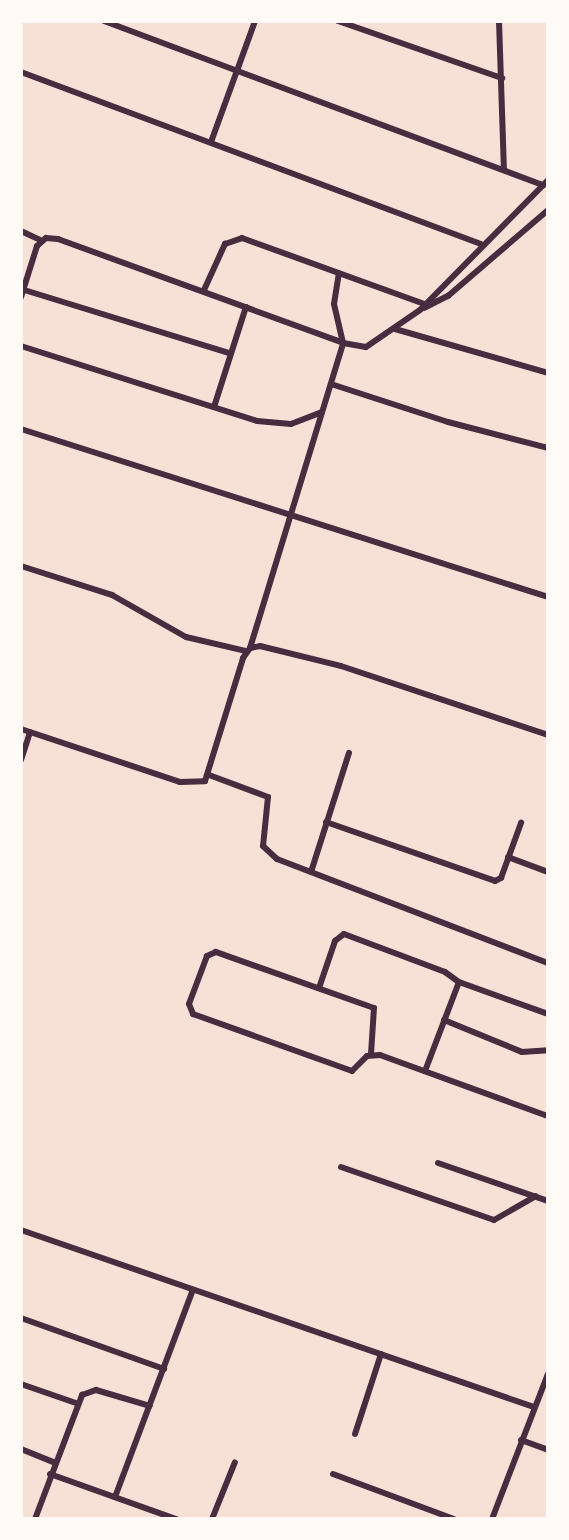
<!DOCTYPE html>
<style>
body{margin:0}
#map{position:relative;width:569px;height:1540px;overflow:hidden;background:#f7e1d7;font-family:"Exo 2",sans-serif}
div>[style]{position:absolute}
.minor>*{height:6px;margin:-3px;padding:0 3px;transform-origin:3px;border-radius:3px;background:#4a2c40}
span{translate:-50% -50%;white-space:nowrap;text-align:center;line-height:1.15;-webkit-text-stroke:6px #fffaf5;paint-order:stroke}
.frame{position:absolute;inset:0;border:23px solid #fffaf5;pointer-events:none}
</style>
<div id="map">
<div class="minor">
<div style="left:104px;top:21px;width:469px;rotate:20.5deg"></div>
<div style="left:338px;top:21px;width:174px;rotate:19.2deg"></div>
<div style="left:499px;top:21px;width:147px;rotate:88.1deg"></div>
<div style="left:21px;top:72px;width:491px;rotate:20.5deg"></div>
<div style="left:211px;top:142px;width:129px;rotate:-70deg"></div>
<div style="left:21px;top:231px;width:21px;rotate:25deg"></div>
<div style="left:21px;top:289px;width:218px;rotate:17.1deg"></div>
<div style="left:204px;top:290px;width:51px;rotate:-65.5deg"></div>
<div style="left:225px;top:244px;width:18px;rotate:-19deg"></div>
<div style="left:242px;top:238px;width:194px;rotate:19.9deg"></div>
<div style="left:21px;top:297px;width:53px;rotate:-72.6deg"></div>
<div style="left:37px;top:246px;width:12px;rotate:-42deg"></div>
<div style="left:46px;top:238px;width:12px;rotate:5deg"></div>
<div style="left:58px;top:239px;width:303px;rotate:20deg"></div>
<div style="left:343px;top:343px;width:23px;rotate:10deg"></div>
<div style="left:366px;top:347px;width:65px;rotate:-34.4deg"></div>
<div style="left:420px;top:310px;width:182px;rotate:-45.4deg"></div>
<div style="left:424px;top:308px;width:27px;rotate:-27deg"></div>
<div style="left:448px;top:296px;width:132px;rotate:-40.7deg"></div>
<div style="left:395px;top:329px;width:159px;rotate:16deg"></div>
<div style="left:21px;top:346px;width:248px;rotate:17.6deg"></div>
<div style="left:257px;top:421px;width:34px;rotate:5deg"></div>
<div style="left:291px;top:424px;width:33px;rotate:-21deg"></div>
<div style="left:331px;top:384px;width:123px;rotate:18deg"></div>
<div style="left:448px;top:422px;width:103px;rotate:14.6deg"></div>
<div style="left:214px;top:407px;width:105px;rotate:-72.3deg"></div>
<div style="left:21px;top:429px;width:553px;rotate:17.68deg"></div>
<div style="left:21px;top:566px;width:96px;rotate:17.7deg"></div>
<div style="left:112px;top:595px;width:85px;rotate:29.6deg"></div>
<div style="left:186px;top:637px;width:62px;rotate:13.1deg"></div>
<div style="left:250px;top:648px;width:319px;rotate:-73deg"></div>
<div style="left:343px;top:343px;width:40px;rotate:-103deg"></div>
<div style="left:334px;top:304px;width:31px;rotate:-81deg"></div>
<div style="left:21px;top:729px;width:168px;rotate:18.4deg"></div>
<div style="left:180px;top:782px;width:25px;rotate:-2deg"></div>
<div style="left:205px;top:781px;width:129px;rotate:-72.8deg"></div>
<div style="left:243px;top:658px;width:12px;rotate:-55deg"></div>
<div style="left:250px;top:648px;width:10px;rotate:-11deg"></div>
<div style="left:260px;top:646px;width:83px;rotate:13.9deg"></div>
<div style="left:341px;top:666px;width:218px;rotate:18.4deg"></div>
<div style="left:21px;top:760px;width:29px;rotate:-72deg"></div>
<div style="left:209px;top:775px;width:63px;rotate:20.4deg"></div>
<div style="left:268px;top:797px;width:49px;rotate:95.8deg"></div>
<div style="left:263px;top:846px;width:19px;rotate:43deg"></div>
<div style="left:277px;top:859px;width:290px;rotate:21deg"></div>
<div style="left:326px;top:822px;width:179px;rotate:19.2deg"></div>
<div style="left:495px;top:881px;width:7px;rotate:-27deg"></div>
<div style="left:501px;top:878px;width:59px;rotate:-70deg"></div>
<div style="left:508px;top:857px;width:43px;rotate:20.6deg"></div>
<div style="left:311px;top:872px;width:125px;rotate:-72.3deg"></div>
<div style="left:319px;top:988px;width:50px;rotate:-71.2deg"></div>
<div style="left:335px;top:941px;width:11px;rotate:-38deg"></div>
<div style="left:344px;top:934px;width:108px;rotate:20.6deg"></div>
<div style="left:445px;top:972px;width:17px;rotate:36deg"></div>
<div style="left:444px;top:1020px;width:84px;rotate:22.3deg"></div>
<div style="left:522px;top:1052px;width:26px;rotate:-4deg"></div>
<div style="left:371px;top:1054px;width:46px;rotate:-86.3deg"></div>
<div style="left:374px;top:1008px;width:168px;rotate:-160.5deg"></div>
<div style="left:216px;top:952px;width:10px;rotate:156deg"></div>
<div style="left:207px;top:956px;width:51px;rotate:110.6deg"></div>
<div style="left:189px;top:1004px;width:11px;rotate:68deg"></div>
<div style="left:193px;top:1014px;width:169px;rotate:19.7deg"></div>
<div style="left:352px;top:1071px;width:21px;rotate:-45deg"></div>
<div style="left:367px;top:1056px;width:13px;rotate:-4deg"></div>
<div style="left:380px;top:1055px;width:179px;rotate:20deg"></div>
<div style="left:425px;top:1071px;width:95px;rotate:-69.1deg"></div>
<div style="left:459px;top:982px;width:95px;rotate:19.8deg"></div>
<div style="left:438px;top:1163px;width:116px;rotate:19.1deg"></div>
<div style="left:341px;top:1167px;width:162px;rotate:19.1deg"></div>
<div style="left:494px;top:1220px;width:48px;rotate:-29.7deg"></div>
<div style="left:21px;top:1230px;width:543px;rotate:19.04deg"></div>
<div style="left:21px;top:1318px;width:152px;rotate:19.6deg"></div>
<div style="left:21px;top:1384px;width:58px;rotate:19.1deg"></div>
<div style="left:355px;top:1434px;width:84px;rotate:-72deg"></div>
<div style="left:521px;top:1440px;width:29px;rotate:20deg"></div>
<div style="left:21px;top:1449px;width:35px;rotate:22deg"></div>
<div style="left:50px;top:1474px;width:134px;rotate:19.7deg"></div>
<div style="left:333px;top:1474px;width:129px;rotate:20.4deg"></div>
<div style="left:115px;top:1497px;width:221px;rotate:-69.4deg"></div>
<div style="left:35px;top:1519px;width:133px;rotate:-69.2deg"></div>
<div style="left:82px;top:1395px;width:15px;rotate:-20deg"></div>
<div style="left:96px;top:1390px;width:56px;rotate:16.5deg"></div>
<div style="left:212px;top:1519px;width:61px;rotate:-68deg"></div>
<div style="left:492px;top:1519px;width:155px;rotate:-68.9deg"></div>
</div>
<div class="frame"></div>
</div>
